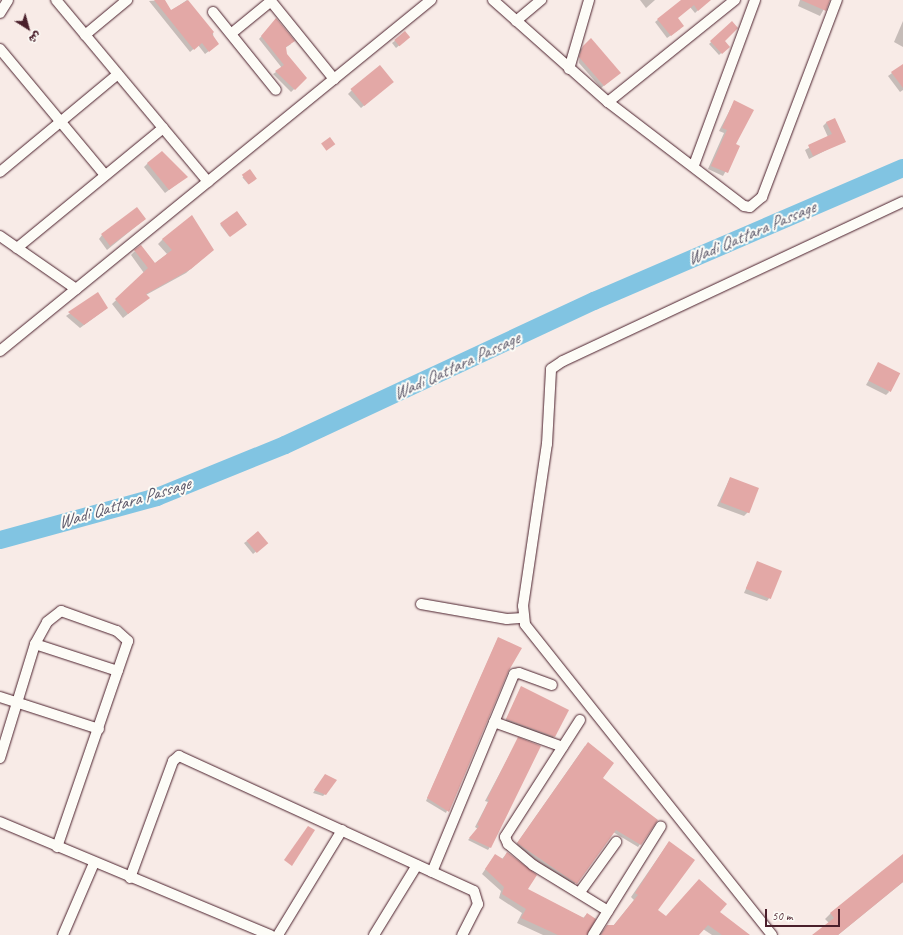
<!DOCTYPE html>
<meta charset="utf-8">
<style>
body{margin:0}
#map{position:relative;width:903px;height:935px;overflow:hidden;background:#f8ebe7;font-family:Caveat,"Playpen Sans Arabic",sans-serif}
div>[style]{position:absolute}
.shadow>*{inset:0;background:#0003;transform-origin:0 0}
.river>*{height:18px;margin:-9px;padding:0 9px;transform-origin:9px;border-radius:9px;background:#81c4e2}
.building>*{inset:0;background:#e3a8a6;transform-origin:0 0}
.roads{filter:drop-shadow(0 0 1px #4a1f2b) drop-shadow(0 0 1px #4a1f2b)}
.minor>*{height:10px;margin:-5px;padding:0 5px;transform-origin:5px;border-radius:5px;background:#fdfcf7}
span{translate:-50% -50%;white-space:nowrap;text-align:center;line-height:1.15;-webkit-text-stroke:4px #fdfcf7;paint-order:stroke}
.water-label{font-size:18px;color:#5d596b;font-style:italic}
.north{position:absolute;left:8px;top:8px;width:40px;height:40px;-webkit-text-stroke:3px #fdfcf7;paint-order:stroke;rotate:143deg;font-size:11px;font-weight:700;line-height:16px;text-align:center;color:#4a1f2b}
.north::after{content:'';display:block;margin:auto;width:14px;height:18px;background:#4a1f2b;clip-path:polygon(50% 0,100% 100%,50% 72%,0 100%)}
.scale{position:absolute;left:765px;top:909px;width:75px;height:18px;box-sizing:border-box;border:2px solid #4a1f2b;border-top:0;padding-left:5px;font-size:12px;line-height:14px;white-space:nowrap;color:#4a1f2b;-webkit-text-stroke:3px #fdfcf7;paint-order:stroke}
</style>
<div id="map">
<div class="shadow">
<div style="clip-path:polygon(164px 0,171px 11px,187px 0,213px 32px,214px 47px,205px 54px,198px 45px,190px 52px,149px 1px)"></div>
<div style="clip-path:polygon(640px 0,655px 0,646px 8px)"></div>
<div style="clip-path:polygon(683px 0,709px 0,695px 13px,690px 7px,677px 18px,680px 29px,667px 38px,655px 22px)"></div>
<div style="clip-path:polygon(800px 0,829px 0,820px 16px,798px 6px)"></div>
<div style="clip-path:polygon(276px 20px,291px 44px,285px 48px,286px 54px,306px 78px,291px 92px,273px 74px,282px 68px,259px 39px)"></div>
<div style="clip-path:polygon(903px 21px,903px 47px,894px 42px)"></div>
<div style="clip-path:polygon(732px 23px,723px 41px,728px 47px,719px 55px,709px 44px)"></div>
<div style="clip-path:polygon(405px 33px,407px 39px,396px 48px,392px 43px)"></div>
<div style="clip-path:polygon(591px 39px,616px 76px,601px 88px,579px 63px,580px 50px)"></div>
<div style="clip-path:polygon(903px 65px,903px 90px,900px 92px,888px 76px)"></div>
<div style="clip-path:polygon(389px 85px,361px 108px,348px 94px,352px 90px)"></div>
<div style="clip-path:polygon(734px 102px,734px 145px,739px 147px,723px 176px,708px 169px,724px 133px,719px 131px)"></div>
<div style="clip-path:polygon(827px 122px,844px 141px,809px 159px,805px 150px,828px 137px,823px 126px)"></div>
<div style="clip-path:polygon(148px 163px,186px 177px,165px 193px,144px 167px)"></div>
<div style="left:250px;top:171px;width:9px;height:10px;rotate:49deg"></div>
<div style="left:237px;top:212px;width:15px;height:21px;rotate:53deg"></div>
<div style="clip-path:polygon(145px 219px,107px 250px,99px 239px,102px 235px)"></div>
<div style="clip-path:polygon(163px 239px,208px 254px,186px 273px,146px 295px,148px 298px,123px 318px,112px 304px,144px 273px,131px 255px,135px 251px,154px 264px,167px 254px,158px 244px)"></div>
<div style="clip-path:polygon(98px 294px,107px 308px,80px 328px,66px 316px)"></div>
<div style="clip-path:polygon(879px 363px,889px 392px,886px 395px,866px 385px)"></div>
<div style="clip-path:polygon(730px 478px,748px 512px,744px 516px,717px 506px)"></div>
<div style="clip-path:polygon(247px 541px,264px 545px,253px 554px,244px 543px)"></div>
<div style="clip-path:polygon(758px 562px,770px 597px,767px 601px,744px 593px)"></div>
<div style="clip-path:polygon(498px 638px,507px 671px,446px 813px,426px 801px)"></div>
<div style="clip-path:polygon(521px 687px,554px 737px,552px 739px,505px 722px)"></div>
<div style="clip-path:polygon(518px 739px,490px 847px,488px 850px,468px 840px,478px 829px,475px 827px,488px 802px,485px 801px)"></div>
<div style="clip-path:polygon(585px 746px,601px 778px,657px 820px,638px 847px,613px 832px,573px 886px,515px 846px)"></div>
<div style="clip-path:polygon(325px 775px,325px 794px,323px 796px,313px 793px)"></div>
<div style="clip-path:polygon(669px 842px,657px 910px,666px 918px,718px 912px,743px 935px,712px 935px,703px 929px,698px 935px,599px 935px,607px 926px,613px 926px,634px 900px,631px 897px)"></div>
<div style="clip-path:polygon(507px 853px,526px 889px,583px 918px,587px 914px,586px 935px,543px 935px,517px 923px,522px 913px,499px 898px,501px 891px,482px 874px,495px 855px,502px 859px)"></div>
<div style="clip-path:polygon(903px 856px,903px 882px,838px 935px,814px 935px,829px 923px,825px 919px,830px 914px)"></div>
</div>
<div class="river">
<div style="left:0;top:540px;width:163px;rotate:-15.3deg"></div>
<div style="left:157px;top:497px;width:138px;rotate:-22.1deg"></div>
<div style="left:285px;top:445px;width:341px;rotate:-25deg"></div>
<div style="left:594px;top:301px;width:336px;rotate:-23.3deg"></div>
</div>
<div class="building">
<div style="clip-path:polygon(154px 0,165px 0,171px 10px,188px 0,214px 32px,212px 34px,219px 44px,209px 52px,202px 43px,194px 50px)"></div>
<div style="clip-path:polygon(681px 0,711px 0,698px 11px,694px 5px,678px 18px,684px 26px,671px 36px,657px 19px)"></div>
<div style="clip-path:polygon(801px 0,830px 0,826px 11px)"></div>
<div style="clip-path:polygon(276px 18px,295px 41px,286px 47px,287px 54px,307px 78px,295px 90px,275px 71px,284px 65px,261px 36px)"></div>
<div style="clip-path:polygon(732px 21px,738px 28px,725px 41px,730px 47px,722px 54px,710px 41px)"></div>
<div style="left:405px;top:31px;width:8px;height:14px;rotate:50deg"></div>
<div style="clip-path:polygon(591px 38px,621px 73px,604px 86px,579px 57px,583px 46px)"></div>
<div style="clip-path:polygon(903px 64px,903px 88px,891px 72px)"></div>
<div style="left:380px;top:65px;width:22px;height:38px;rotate:51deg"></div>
<div style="clip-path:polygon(734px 100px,754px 110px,736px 144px,740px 146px,728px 173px,711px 166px,727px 130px,722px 128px)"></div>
<div style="clip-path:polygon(835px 118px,846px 142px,813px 156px,808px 145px,832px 134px,826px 122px)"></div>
<div style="left:330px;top:137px;width:9px;height:11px;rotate:54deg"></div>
<div style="clip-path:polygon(162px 151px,188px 177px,169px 190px,147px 163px)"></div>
<div style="left:250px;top:169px;width:12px;height:10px;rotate:55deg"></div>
<div style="left:137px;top:207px;width:15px;height:45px;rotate:53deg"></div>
<div style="left:237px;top:211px;width:17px;height:21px;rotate:54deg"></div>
<div style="clip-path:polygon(192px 215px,214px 250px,191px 269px,146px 294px,150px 298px,128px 314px,115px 299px,148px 268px,134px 250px,141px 245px,155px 263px,172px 250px,162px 239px)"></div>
<div style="clip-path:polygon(98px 292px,108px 308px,84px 325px,68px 312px)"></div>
<div style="left:878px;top:362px;width:25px;height:21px;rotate:27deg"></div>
<div style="left:730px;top:477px;width:31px;height:27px;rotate:21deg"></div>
<div style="left:258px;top:531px;width:16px;height:15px;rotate:50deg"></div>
<div style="left:757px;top:561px;width:27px;height:30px;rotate:22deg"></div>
<div style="clip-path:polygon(498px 637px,522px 648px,508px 672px,449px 812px,427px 798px)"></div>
<div style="clip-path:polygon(521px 686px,569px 710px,555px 737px,506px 719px)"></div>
<div style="clip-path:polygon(518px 737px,541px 746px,491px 848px,469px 838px,479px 826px,477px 825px,489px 800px,487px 799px)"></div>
<div style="clip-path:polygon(588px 742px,614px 763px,603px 778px,658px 820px,641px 845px,616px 830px,577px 884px,517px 843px)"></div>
<div style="clip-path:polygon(325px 774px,337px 780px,326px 795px,314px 790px)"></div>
<div style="clip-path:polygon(308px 826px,315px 830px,292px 866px,284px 860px)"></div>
<div style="clip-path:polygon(669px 841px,695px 860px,658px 910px,666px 916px,699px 879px,727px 904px,720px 912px,750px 935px,722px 935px,708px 925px,699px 935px,601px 935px,607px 925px,614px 925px,638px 895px,635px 893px)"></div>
<div style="clip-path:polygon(507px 852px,537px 875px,528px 889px,584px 918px,587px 913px,596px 919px,587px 935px,558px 935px,521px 918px,526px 909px,502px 894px,504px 887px,485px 869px,495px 854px,503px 859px)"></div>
<div style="clip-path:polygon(903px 854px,903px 882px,838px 935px,812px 935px,834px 918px,830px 913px)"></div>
</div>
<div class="roads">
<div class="minor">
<div style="left:56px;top:0;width:237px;rotate:50.1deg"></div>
<div style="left:270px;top:0;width:102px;rotate:51deg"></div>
<div style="left:493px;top:0;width:154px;rotate:41.6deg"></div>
<div style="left:608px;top:102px;width:171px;rotate:37.4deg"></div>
<div style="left:744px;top:206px;width:6px;rotate:9deg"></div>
<div style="left:750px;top:207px;width:16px;rotate:-40deg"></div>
<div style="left:762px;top:197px;width:211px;rotate:-69.2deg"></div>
<div style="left:213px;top:12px;width:100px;rotate:51.1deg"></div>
<div style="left:0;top:13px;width:15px;rotate:-58deg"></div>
<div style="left:516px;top:21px;width:33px;rotate:-40deg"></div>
<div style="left:232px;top:33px;width:50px;rotate:-39.4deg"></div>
<div style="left:85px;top:35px;width:55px;rotate:-39.8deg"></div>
<div style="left:0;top:49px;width:164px;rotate:50.2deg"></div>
<div style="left:569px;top:69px;width:72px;rotate:-73.8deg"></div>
<div style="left:608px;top:102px;width:163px;rotate:-38.8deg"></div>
<div style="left:694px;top:165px;width:176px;rotate:-69.7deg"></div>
<div style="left:0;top:172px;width:153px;rotate:-39.7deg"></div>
<div style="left:0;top:236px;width:93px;rotate:34.9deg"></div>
<div style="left:17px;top:248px;width:189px;rotate:-39.4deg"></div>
<div style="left:0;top:351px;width:556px;rotate:-39.16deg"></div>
<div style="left:421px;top:604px;width:87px;rotate:9.9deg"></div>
<div style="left:507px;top:619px;width:16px;rotate:-4deg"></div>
<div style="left:35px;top:644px;width:87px;rotate:18deg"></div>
<div style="left:0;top:697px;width:104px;rotate:17.9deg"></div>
<div style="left:580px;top:720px;width:139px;rotate:122.7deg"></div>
<div style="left:505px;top:837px;width:8px;rotate:67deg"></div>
<div style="left:508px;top:844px;width:33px;rotate:40deg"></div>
<div style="left:533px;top:865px;width:88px;rotate:31.5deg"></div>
<div style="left:494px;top:722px;width:73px;rotate:19.9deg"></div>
<div style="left:0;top:758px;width:119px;rotate:-72.9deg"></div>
<div style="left:35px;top:644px;width:25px;rotate:-61deg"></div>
<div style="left:47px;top:622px;width:18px;rotate:-38deg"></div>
<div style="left:61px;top:611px;width:59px;rotate:19.7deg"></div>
<div style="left:117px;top:631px;width:15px;rotate:42deg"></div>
<div style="left:128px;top:641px;width:218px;rotate:109deg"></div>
<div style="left:0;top:822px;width:293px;rotate:22.7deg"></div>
<div style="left:432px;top:872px;width:214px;rotate:-67.5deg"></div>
<div style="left:514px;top:674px;width:5px;rotate:-11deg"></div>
<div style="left:519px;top:673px;width:35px;rotate:20deg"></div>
<div style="left:130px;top:878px;width:125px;rotate:-69.8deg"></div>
<div style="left:173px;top:761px;width:8px;rotate:-40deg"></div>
<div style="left:179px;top:756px;width:324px;rotate:24.6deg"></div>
<div style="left:474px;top:891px;width:14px;rotate:73deg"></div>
<div style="left:478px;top:904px;width:35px;rotate:117deg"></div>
<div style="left:580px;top:892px;width:62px;rotate:-54.2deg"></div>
<div style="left:63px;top:935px;width:78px;rotate:-66.7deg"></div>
<div style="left:278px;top:935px;width:123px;rotate:-58.6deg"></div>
<div style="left:374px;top:935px;width:82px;rotate:-58.4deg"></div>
<div style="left:593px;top:935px;width:128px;rotate:-58deg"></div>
<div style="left:772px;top:935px;width:397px;rotate:-128.5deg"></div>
<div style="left:525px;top:624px;width:18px;rotate:-96deg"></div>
<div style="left:523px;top:606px;width:164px;rotate:-81.6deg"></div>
<div style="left:547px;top:444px;width:75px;rotate:-86.9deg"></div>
<div style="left:551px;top:369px;width:14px;rotate:-34deg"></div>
<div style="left:563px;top:361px;width:375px;rotate:-25.1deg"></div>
</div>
</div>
<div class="water-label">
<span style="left:751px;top:233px;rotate:-23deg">Wadi Qattara Passage</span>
<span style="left:456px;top:366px;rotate:-25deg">Wadi Qattara Passage</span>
<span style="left:124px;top:503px;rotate:-17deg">Wadi Qattara Passage</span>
</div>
<div class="north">ش</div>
<div class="scale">50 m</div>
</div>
